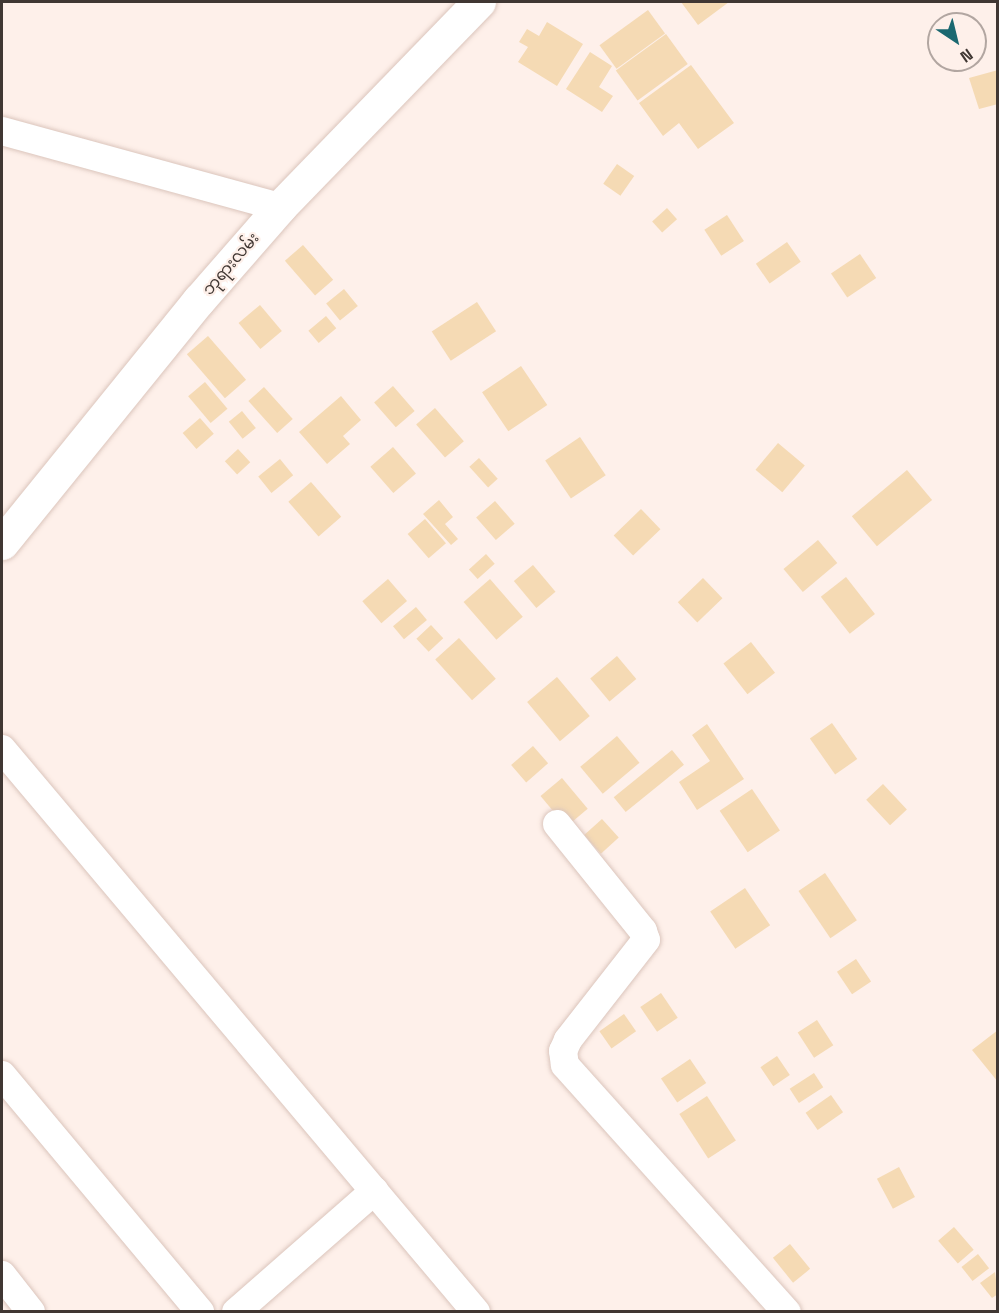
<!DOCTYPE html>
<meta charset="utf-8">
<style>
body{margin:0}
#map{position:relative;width:999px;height:1313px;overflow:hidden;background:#fef0ea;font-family:"Space Grotesk","Noto Sans Myanmar",sans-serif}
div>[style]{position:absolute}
.building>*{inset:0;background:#f5dab4;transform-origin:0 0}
.roads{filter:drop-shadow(0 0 2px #dbc5bc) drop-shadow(0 0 2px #dbc5bc)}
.street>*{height:28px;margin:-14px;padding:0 14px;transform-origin:14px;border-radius:14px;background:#fff}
.secondary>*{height:33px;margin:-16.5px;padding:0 16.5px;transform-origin:16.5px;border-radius:16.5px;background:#fff}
span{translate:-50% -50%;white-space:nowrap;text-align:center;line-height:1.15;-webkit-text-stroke:4.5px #fef0ea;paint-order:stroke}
.street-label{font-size:16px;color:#403733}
.frame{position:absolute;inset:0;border:3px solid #403733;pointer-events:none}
.north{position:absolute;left:927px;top:12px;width:60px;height:60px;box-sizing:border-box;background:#fef0ea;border:2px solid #b2a6a1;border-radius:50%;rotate:145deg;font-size:16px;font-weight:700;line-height:24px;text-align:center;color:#403733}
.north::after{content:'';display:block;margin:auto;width:21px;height:27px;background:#1b6870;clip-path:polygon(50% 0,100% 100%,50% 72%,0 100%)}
</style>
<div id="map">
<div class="building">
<div style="clip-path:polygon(681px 2px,729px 2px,698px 25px)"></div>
<div style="left:648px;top:10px;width:29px;height:60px;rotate:54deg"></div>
<div style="clip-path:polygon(547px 22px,583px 44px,557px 86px,518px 62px,528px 47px,519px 42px,527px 29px,539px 36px)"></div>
<div style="left:666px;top:34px;width:37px;height:62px;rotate:54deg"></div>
<div style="clip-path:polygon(590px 52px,612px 66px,599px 87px,613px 96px,602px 112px,566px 89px)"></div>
<div style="clip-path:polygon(691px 65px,734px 123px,698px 149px,679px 123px,663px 136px,639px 103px)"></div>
<div style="clip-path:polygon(998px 70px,998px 104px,979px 109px,969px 78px)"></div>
<div style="left:617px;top:164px;width:21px;height:24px;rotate:35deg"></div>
<div style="left:667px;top:208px;width:15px;height:20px;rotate:48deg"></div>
<div style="left:727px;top:215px;width:31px;height:27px;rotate:57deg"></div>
<div style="left:787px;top:242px;width:24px;height:38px;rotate:55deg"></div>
<div style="left:303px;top:245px;width:46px;height:24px;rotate:49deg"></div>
<div style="left:860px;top:254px;width:29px;height:35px;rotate:56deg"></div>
<div style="left:344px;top:289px;width:22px;height:23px;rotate:51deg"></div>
<div style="left:477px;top:302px;width:35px;height:54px;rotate:57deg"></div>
<div style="left:260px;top:305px;width:34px;height:28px;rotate:50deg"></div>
<div style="left:326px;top:316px;width:16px;height:23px;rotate:50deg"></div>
<div style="left:208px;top:336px;width:58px;height:28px;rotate:49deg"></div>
<div style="left:521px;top:366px;width:47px;height:47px;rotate:56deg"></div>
<div style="left:205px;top:382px;width:35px;height:22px;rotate:50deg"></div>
<div style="left:393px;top:386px;width:33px;height:25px;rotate:49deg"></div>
<div style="left:264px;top:387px;width:43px;height:21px;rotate:48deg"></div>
<div style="clip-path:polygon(341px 396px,361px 420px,343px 436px,350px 444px,327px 464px,299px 432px)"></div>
<div style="left:435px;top:408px;width:44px;height:25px;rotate:49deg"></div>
<div style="left:242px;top:411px;width:22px;height:17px;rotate:51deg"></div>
<div style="left:200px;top:418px;width:21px;height:23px;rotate:49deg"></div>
<div style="left:580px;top:437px;width:46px;height:42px;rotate:56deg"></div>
<div style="left:778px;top:443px;width:35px;height:35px;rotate:40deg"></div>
<div style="left:393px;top:447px;width:35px;height:30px;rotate:49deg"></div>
<div style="left:238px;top:449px;width:18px;height:18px;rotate:47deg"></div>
<div style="left:479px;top:458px;width:28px;height:13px;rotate:48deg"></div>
<div style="left:280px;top:459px;width:21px;height:28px;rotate:51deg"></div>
<div style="left:907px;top:470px;width:39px;height:72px;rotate:50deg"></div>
<div style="left:311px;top:482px;width:46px;height:30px;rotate:49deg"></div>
<div style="clip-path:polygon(439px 500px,453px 517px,445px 524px,458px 539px,451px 545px,423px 514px)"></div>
<div style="left:495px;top:501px;width:30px;height:25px;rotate:49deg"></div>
<div style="left:641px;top:509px;width:28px;height:38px;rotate:46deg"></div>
<div style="left:425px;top:519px;width:32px;height:23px;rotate:49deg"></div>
<div style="left:818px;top:540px;width:30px;height:45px;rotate:50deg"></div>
<div style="left:486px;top:554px;width:13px;height:23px;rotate:48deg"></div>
<div style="left:533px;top:565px;width:35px;height:25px;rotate:50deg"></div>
<div style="left:846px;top:577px;width:47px;height:32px;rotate:52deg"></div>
<div style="left:703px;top:578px;width:28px;height:35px;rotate:46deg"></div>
<div style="left:388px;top:579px;width:29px;height:34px;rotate:49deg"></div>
<div style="left:490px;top:579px;width:50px;height:35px;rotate:49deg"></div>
<div style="left:416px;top:607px;width:17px;height:30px;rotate:50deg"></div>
<div style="left:431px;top:625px;width:18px;height:20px;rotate:47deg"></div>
<div style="left:459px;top:638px;width:55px;height:32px;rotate:48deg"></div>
<div style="left:751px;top:642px;width:39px;height:35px;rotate:52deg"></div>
<div style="left:617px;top:656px;width:30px;height:35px;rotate:50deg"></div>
<div style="left:557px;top:677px;width:51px;height:39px;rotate:50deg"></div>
<div style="left:832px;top:723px;width:44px;height:27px;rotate:55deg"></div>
<div style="clip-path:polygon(707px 724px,744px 779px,697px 810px,679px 782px,710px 761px,692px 735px)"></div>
<div style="left:617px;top:736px;width:35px;height:48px;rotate:50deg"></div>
<div style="left:533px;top:746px;width:23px;height:29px;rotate:49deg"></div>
<div style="left:672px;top:750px;width:19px;height:75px;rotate:51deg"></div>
<div style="left:562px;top:778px;width:40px;height:28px;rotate:50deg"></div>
<div style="left:883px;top:784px;width:35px;height:23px;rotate:47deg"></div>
<div style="left:752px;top:789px;width:50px;height:39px;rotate:56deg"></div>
<div style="left:602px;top:819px;width:25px;height:24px;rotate:48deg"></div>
<div style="left:825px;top:873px;width:57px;height:32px;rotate:56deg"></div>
<div style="left:745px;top:888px;width:45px;height:42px;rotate:56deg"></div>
<div style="left:856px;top:959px;width:27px;height:23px;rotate:56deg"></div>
<div style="left:661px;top:993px;width:30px;height:25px;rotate:56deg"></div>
<div style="left:624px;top:1014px;width:21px;height:30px;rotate:55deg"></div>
<div style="left:817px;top:1020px;width:30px;height:23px;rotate:57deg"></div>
<div style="clip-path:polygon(998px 1030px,998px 1082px,972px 1050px)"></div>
<div style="left:777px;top:1056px;width:23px;height:20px;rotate:56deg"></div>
<div style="left:690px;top:1059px;width:29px;height:35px;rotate:56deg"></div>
<div style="left:814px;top:1073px;width:17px;height:29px;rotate:57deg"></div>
<div style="left:831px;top:1095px;width:21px;height:31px;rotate:55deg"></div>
<div style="left:707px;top:1096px;width:53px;height:33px;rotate:57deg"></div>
<div style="left:899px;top:1167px;width:34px;height:25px;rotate:62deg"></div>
<div style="left:954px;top:1227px;width:30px;height:21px;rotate:49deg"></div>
<div style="left:790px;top:1244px;width:32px;height:22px;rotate:51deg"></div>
<div style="left:978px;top:1254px;width:18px;height:21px;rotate:52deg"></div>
<div style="clip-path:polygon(995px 1272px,998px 1294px,992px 1298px,980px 1283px)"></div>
</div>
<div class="roads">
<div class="street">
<div style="left:2px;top:131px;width:288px;rotate:15.3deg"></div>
<div style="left:2px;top:749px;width:736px;rotate:49.91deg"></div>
<div style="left:557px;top:824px;width:137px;rotate:51.2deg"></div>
<div style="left:643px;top:931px;width:9px;rotate:72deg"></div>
<div style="left:646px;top:940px;width:127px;rotate:128deg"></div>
<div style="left:568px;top:1040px;width:12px;rotate:114deg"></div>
<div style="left:563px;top:1051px;width:14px;rotate:82deg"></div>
<div style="left:565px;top:1065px;width:332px;rotate:48.1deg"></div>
<div style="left:2px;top:1075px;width:309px;rotate:50.1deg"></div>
<div style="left:2px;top:1275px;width:47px;rotate:51.9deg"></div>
<div style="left:236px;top:1312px;width:184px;rotate:-41.2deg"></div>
</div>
<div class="secondary">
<div style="left:2px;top:543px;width:313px;rotate:-51deg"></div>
<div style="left:199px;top:300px;width:123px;rotate:-48.9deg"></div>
<div style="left:280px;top:207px;width:286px;rotate:-45.9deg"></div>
</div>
</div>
<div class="street-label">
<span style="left:231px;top:264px;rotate:-49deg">ဘုရားလမ်း</span>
</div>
<div class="frame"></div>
<div class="north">N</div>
</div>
